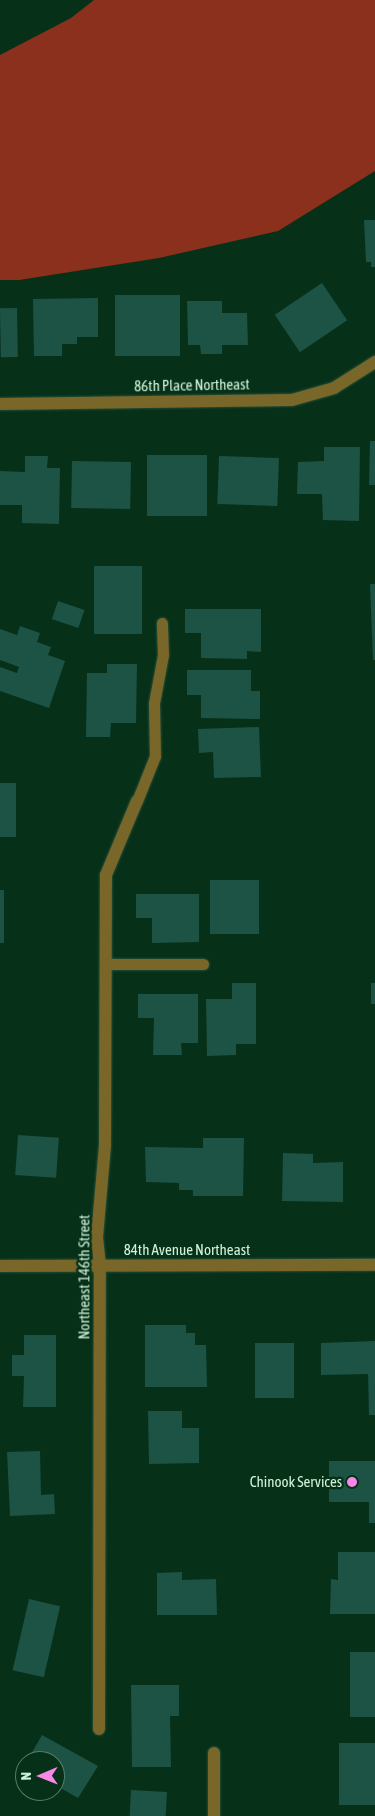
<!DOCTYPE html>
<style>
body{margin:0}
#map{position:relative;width:375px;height:1816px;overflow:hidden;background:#073019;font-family:"Asap Condensed",sans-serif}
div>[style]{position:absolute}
.forest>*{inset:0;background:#8a301c}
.building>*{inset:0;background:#1c5345;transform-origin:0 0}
.roads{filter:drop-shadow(0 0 1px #274f38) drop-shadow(0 0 1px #274f38)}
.service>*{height:11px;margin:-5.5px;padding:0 5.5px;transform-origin:5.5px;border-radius:5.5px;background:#796729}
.minor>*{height:12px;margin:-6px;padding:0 6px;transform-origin:6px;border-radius:6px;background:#796729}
.tertiary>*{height:12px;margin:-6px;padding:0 6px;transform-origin:6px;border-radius:6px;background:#796729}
.dots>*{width:14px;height:14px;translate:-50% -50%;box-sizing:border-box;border:2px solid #073019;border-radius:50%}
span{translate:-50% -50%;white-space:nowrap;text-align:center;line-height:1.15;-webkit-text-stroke:5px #073019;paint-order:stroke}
.street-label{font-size:15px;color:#cef3d8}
.poi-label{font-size:15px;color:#cef3d8}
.right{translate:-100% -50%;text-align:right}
.north{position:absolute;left:15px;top:1751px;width:50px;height:50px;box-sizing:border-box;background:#073019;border:1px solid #577e65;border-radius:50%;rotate:269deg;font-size:14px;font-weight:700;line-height:20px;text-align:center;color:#cef3d8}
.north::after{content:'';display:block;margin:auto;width:18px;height:22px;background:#fa87e7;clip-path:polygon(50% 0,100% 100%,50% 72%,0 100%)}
</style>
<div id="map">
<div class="forest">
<div style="clip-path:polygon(94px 0,375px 0,375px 171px,278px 231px,159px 258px,19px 280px,0 280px,0 55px,71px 18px)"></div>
</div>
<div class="building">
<div style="clip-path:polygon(364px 220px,375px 220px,375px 267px,371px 267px,371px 262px,366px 262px)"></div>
<div style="left:322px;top:283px;width:45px;height:57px;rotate:56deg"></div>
<div style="left:115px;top:295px;width:65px;height:61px"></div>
<div style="clip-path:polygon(98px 298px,98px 337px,77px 337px,77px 344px,62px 344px,62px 356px,34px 356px,33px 299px)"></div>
<div style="clip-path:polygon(187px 301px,222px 301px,222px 313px,247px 313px,248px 345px,222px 345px,222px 354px,201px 354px,200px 345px,188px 345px)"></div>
<div style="left:17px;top:308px;width:49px;height:17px;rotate:89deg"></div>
<div style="clip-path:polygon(370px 441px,375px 441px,375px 485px,369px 485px)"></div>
<div style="clip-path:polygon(324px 447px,360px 447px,359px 521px,323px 520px,322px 494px,297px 494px,298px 462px,324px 461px)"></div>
<div style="left:207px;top:455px;width:61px;height:60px;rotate:90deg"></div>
<div style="clip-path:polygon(25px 456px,48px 456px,47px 468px,60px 468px,59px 524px,22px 523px,22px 505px,0 505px,0 471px,25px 472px)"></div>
<div style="left:219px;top:456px;width:60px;height:48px;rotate:2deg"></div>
<div style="left:72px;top:461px;width:59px;height:47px;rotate:1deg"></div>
<div style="left:94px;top:566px;width:48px;height:68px"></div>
<div style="clip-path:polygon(370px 584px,375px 584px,375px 660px,373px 660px)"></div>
<div style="left:58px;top:601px;width:28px;height:19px;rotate:19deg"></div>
<div style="clip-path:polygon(185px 609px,261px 609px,261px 652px,247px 651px,247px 659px,201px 658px,201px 633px,185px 633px)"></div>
<div style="clip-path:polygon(20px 626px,40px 633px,37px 642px,51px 647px,48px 655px,65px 661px,49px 708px,0 691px,0 667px,17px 673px,19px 667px,0 660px,0 629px,17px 635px)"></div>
<div style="clip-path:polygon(107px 664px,137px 664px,136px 723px,111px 723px,110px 737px,86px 737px,87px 673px,107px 673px)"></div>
<div style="clip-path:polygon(187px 670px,251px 670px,251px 691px,260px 691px,260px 719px,201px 718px,201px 695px,187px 695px)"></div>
<div style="clip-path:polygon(259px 727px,261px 777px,214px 778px,213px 752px,199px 753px,198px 729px)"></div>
<div style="left:0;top:783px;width:16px;height:54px"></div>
<div style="left:210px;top:880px;width:49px;height:54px"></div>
<div style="left:4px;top:890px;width:53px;height:4px;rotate:90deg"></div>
<div style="clip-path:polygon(136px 894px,199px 894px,199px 942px,152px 943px,152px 918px,136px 918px)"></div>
<div style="clip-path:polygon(232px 983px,256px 983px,256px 1044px,236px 1044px,236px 1055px,207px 1056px,206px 999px,232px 999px)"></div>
<div style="left:371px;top:983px;width:4px;height:21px"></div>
<div style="clip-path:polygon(138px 994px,198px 994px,198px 1043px,181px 1043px,182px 1055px,153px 1055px,154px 1018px,138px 1018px)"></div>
<div style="left:18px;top:1135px;width:41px;height:40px;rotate:4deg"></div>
<div style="clip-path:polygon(203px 1138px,244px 1138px,243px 1196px,193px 1196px,193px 1190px,179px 1190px,179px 1183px,146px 1182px,145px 1147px,203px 1148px)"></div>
<div style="clip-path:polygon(283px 1153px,313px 1154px,313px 1163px,343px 1162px,343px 1202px,282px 1201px)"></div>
<div style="clip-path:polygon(145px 1325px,186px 1325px,186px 1333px,195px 1333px,195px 1345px,206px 1345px,207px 1387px,145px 1387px)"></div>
<div style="clip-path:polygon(24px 1335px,56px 1335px,56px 1407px,23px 1407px,24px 1376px,12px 1376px,12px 1355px,24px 1355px)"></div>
<div style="clip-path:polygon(375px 1341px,375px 1415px,369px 1415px,368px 1374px,321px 1375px,321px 1343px)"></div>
<div style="left:255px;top:1343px;width:39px;height:55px"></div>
<div style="clip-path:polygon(148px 1411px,182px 1411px,182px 1428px,199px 1428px,199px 1463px,149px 1464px)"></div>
<div style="clip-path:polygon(40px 1451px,41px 1495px,54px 1494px,55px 1514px,10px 1516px,7px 1452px)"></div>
<div style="clip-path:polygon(329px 1461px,375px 1461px,375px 1523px,369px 1523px,369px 1502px,329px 1502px)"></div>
<div style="clip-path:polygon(338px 1552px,375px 1552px,375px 1614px,330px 1614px,331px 1579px,338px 1580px)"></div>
<div style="clip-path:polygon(182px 1572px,182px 1580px,216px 1579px,217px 1615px,157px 1615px,157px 1573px)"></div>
<div style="left:29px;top:1599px;width:32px;height:73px;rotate:13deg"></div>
<div style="left:350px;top:1652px;width:25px;height:65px"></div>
<div style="clip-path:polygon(131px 1685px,179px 1685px,179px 1716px,170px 1716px,171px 1767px,132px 1767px)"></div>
<div style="clip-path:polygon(42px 1735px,98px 1766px,78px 1798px,55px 1785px,55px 1761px,27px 1761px)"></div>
<div style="left:339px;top:1743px;width:36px;height:62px"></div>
<div style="left:131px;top:1790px;width:36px;height:26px;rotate:3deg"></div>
</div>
<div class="roads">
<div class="service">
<div style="left:137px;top:801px;width:48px;rotate:-68.2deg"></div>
<div style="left:155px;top:756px;width:53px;rotate:-91.1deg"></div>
<div style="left:154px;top:703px;width:49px;rotate:-79.4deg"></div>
<div style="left:163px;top:655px;width:32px;rotate:-92deg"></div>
<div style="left:105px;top:964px;width:98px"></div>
</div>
<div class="minor">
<div style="left:0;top:404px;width:292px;rotate:-0.8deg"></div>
<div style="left:292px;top:400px;width:44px;rotate:-15.9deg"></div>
<div style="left:334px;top:388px;width:49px;rotate:-32.4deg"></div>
<div style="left:99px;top:1729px;width:463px;rotate:-89.9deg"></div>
<div style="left:100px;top:1266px;width:29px;rotate:-96deg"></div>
<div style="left:97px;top:1237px;width:92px;rotate:-85deg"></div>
<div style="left:105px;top:1145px;width:270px;rotate:-89.8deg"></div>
<div style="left:106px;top:875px;width:80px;rotate:-67.3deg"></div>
<div style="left:214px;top:1753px;width:63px;rotate:90deg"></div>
</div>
<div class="tertiary">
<div style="left:0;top:1266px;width:375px;rotate:-0.2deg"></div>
</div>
</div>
<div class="dots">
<div style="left:352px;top:1482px;background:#fa87e7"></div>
</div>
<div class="street-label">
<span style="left:192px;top:385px;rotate:-1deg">86th Place Northeast</span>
<span style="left:187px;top:1250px">84th Avenue Northeast</span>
<span style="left:84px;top:1277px;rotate:-90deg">Northeast 146th Street</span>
</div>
<div class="poi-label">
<span class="right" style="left:342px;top:1482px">Chinook Services</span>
</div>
<div class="north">N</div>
</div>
